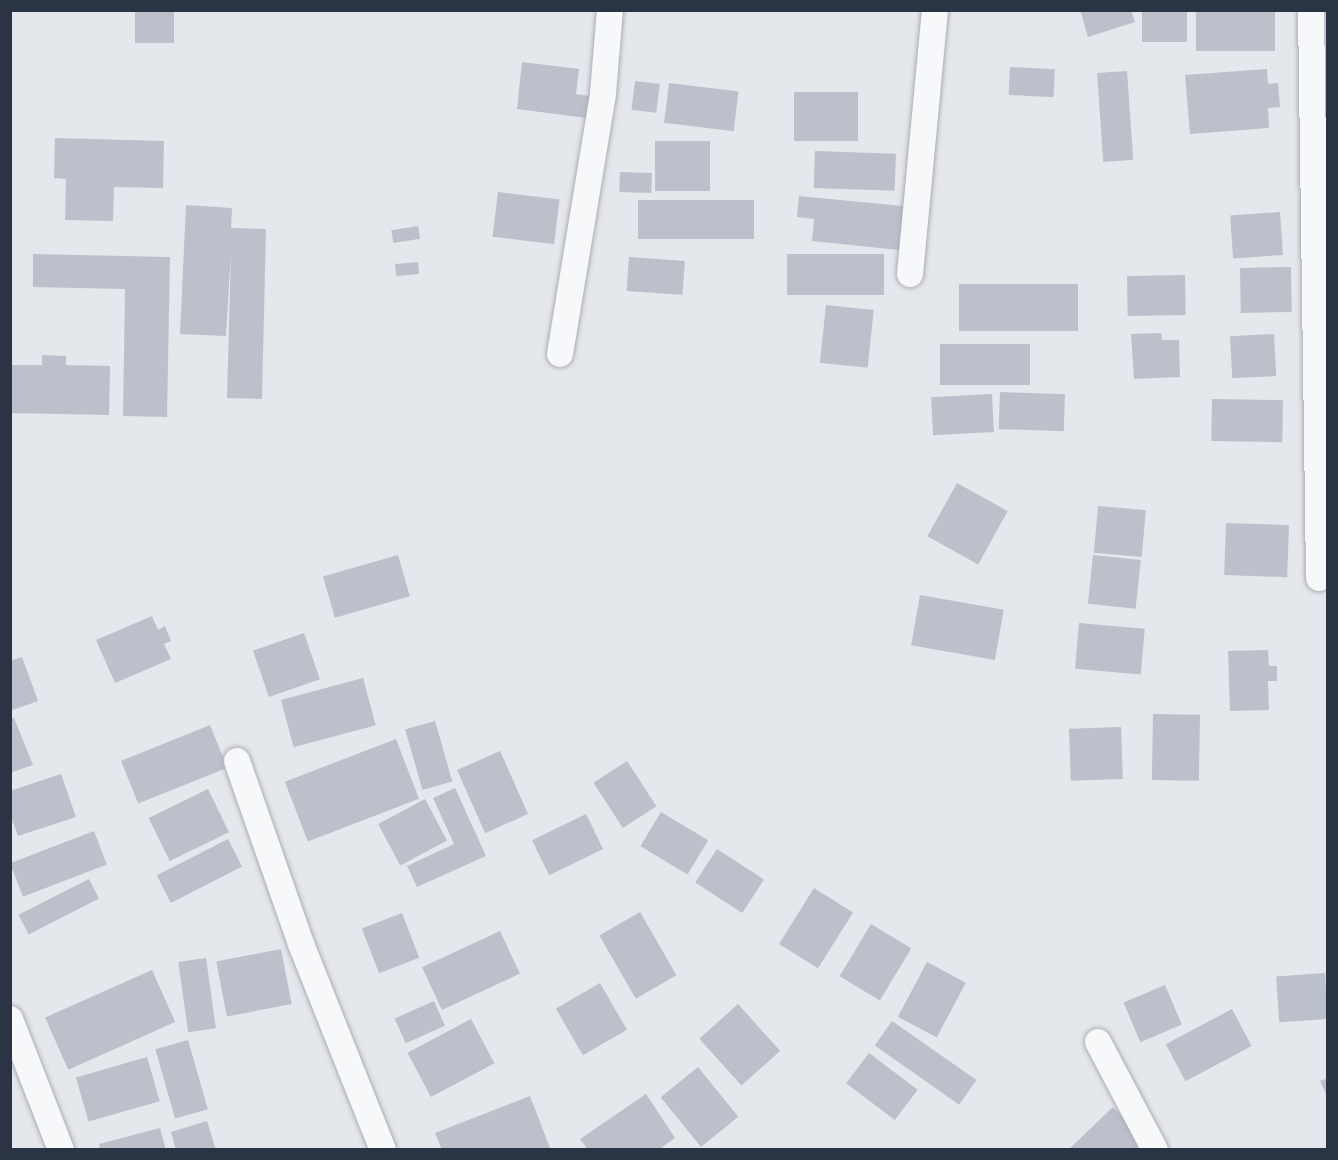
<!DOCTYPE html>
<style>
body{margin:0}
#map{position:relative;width:1338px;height:1160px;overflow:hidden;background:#e4e7ec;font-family:Overpass,sans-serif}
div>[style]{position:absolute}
.building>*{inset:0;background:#bbc0ca;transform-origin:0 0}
.roads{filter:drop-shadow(0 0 2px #a9aeb7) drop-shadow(0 0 2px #a9aeb7)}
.minor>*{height:26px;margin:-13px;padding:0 13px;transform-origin:13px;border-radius:13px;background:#f7f8fa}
span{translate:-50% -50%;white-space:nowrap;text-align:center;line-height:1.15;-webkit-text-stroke:4.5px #f4f6f9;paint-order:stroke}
.frame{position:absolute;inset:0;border:12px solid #2b3445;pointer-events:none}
</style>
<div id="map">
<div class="building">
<div style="left:135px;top:10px;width:39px;height:33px"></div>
<div style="clip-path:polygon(1080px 10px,1131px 10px,1135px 22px,1088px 37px)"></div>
<div style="left:1142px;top:10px;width:45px;height:32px"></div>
<div style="left:1196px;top:10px;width:79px;height:41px"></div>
<div style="clip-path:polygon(522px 62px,579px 69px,576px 94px,597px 97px,594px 119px,517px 109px)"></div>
<div style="left:1010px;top:67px;width:45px;height:28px;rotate:3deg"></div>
<div style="clip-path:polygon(1267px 69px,1268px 84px,1278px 83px,1280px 107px,1268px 108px,1269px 128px,1190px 134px,1185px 75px)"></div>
<div style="left:1127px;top:71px;width:89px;height:30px;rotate:86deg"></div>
<div style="left:635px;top:81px;width:25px;height:29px;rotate:7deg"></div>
<div style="left:669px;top:83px;width:70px;height:40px;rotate:7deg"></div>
<div style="left:794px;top:92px;width:64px;height:49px"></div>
<div style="clip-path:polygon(55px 138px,164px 141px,163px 188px,114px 187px,113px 221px,65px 220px,66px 179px,54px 178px)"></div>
<div style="left:655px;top:141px;width:55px;height:50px"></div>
<div style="left:815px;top:151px;width:81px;height:37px;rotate:2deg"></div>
<div style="left:620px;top:172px;width:32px;height:20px;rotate:2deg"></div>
<div style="left:498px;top:192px;width:62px;height:45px;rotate:7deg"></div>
<div style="clip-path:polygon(799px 196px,913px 207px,909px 251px,812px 241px,814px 219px,797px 217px)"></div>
<div style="left:638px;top:200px;width:116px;height:39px"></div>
<div style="clip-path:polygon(186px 205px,232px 208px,231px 228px,266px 229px,262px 399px,227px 398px,231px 251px,226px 336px,180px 334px)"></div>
<div style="left:1280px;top:212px;width:43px;height:50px;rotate:86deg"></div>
<div style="left:418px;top:226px;width:13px;height:27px;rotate:81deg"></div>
<div style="clip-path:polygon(33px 254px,170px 257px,167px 417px,123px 416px,125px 289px,33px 287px)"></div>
<div style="left:884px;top:254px;width:41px;height:97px;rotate:90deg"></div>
<div style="left:629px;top:257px;width:56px;height:34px;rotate:4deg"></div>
<div style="left:418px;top:262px;width:12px;height:23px;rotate:85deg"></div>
<div style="left:1291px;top:267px;width:45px;height:51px;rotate:89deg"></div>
<div style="left:1185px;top:275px;width:40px;height:58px;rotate:89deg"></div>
<div style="left:959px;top:284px;width:119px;height:47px"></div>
<div style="left:826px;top:305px;width:48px;height:58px;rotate:6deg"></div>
<div style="clip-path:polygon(1161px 333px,1162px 340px,1179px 340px,1180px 377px,1134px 379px,1131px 334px)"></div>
<div style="left:1274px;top:334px;width:42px;height:44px;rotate:87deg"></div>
<div style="left:940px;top:344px;width:90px;height:41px"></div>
<div style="clip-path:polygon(42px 355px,66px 356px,66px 365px,110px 366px,109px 415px,10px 413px,10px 365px,42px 365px)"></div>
<div style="left:1000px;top:392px;width:65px;height:37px;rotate:2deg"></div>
<div style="left:992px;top:394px;width:38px;height:61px;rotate:87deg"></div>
<div style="left:1212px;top:399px;width:71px;height:42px;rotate:1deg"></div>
<div style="left:957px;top:483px;width:58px;height:61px;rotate:29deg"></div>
<div style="left:1098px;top:506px;width:48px;height:47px;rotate:5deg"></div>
<div style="left:1226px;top:523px;width:63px;height:52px;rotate:2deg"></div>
<div style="left:398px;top:555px;width:43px;height:78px;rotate:74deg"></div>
<div style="left:1093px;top:555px;width:48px;height:49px;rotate:6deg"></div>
<div style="left:920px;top:595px;width:85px;height:51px;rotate:10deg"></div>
<div style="clip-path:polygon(152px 616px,158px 630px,165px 626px,171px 641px,164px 644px,171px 659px,115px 683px,96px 640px)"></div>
<div style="left:1079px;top:623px;width:66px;height:46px;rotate:5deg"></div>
<div style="left:304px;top:633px;width:49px;height:54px;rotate:71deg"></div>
<div style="clip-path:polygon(1268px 650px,1269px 666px,1277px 666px,1277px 681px,1268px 681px,1269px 710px,1230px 711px,1228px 651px)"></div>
<div style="clip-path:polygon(22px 657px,38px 701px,10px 711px,10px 661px)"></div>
<div style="left:363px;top:678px;width:49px;height:85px;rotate:75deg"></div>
<div style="left:1153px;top:714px;width:47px;height:66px;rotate:1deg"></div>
<div style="clip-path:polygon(14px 718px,33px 765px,10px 773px,10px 719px)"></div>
<div style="left:435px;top:721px;width:63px;height:31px;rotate:74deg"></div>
<div style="left:210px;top:725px;width:46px;height:96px;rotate:68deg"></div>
<div style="left:1121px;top:727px;width:52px;height:52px;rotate:88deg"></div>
<div style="left:396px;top:739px;width:64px;height:119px;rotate:69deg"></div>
<div style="left:500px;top:751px;width:69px;height:47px;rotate:66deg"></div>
<div style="left:627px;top:761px;width:54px;height:40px;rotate:57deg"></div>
<div style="clip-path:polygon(61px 774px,76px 817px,18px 836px,10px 814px,10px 791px)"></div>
<div style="clip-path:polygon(455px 788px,486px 856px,417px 887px,407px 866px,454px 844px,433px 798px)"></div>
<div style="left:208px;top:789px;width:48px;height:66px;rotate:64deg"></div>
<div style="left:425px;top:799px;width:47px;height:53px;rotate:62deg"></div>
<div style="left:661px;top:812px;width:55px;height:40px;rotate:31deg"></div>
<div style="left:586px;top:814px;width:39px;height:60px;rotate:64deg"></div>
<div style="left:94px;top:831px;width:36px;height:90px;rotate:69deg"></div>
<div style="left:228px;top:839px;width:31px;height:80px;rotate:63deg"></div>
<div style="left:717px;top:849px;width:56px;height:40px;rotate:33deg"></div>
<div style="left:89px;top:879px;width:22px;height:79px;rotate:63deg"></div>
<div style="left:814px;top:888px;width:46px;height:66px;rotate:32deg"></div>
<div style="left:640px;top:912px;width:73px;height:47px;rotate:60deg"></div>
<div style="left:402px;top:913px;width:48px;height:43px;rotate:69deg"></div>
<div style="left:871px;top:924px;width:47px;height:61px;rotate:31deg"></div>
<div style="left:500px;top:931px;width:47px;height:86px;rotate:65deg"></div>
<div style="left:281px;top:949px;width:56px;height:66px;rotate:79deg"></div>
<div style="left:206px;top:958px;width:71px;height:28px;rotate:82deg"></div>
<div style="left:927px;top:962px;width:44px;height:62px;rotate:28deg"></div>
<div style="left:152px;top:970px;width:57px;height:117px;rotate:66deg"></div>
<div style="left:1325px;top:973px;width:46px;height:49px;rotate:86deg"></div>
<div style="left:600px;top:983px;width:54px;height:51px;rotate:60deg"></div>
<div style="left:1165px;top:985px;width:43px;height:45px;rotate:67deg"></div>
<div style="left:434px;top:1001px;width:27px;height:43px;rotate:66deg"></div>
<div style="left:738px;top:1004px;width:63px;height:52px;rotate:48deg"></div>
<div style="left:1232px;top:1009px;width:42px;height:75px;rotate:62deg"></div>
<div style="left:471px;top:1019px;width:50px;height:72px;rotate:62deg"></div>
<div style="left:892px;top:1021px;width:103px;height:30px;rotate:35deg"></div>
<div style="left:188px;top:1040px;width:72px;height:34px;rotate:74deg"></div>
<div style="left:869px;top:1053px;width:61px;height:38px;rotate:37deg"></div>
<div style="left:147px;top:1057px;width:46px;height:74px;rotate:74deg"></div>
<div style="left:698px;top:1067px;width:64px;height:48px;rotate:51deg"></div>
<div style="clip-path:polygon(1328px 1078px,1328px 1098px,1320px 1081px)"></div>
<div style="clip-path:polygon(646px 1094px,675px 1138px,658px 1150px,588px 1150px,580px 1139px)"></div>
<div style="clip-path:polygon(530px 1096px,550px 1148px,442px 1150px,435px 1133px)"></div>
<div style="clip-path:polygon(1113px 1107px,1144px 1140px,1134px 1150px,1068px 1150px)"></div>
<div style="clip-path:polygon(207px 1121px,216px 1150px,176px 1150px,171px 1132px)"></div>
<div style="clip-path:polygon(160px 1128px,166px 1150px,100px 1150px,99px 1144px)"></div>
</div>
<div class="roads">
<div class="minor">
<div style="left:1311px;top:10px;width:568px;rotate:89.19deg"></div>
<div style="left:910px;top:274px;width:265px;rotate:-84.6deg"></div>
<div style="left:560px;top:354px;width:265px;rotate:-80.6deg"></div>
<div style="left:603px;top:93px;width:83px;rotate:-85.2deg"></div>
<div style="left:237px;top:761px;width:194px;rotate:70.7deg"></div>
<div style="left:301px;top:944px;width:222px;rotate:68.3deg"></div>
<div style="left:10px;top:1019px;width:141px;rotate:68.7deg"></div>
<div style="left:1098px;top:1042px;width:122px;rotate:62.2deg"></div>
</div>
</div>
<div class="frame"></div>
</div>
